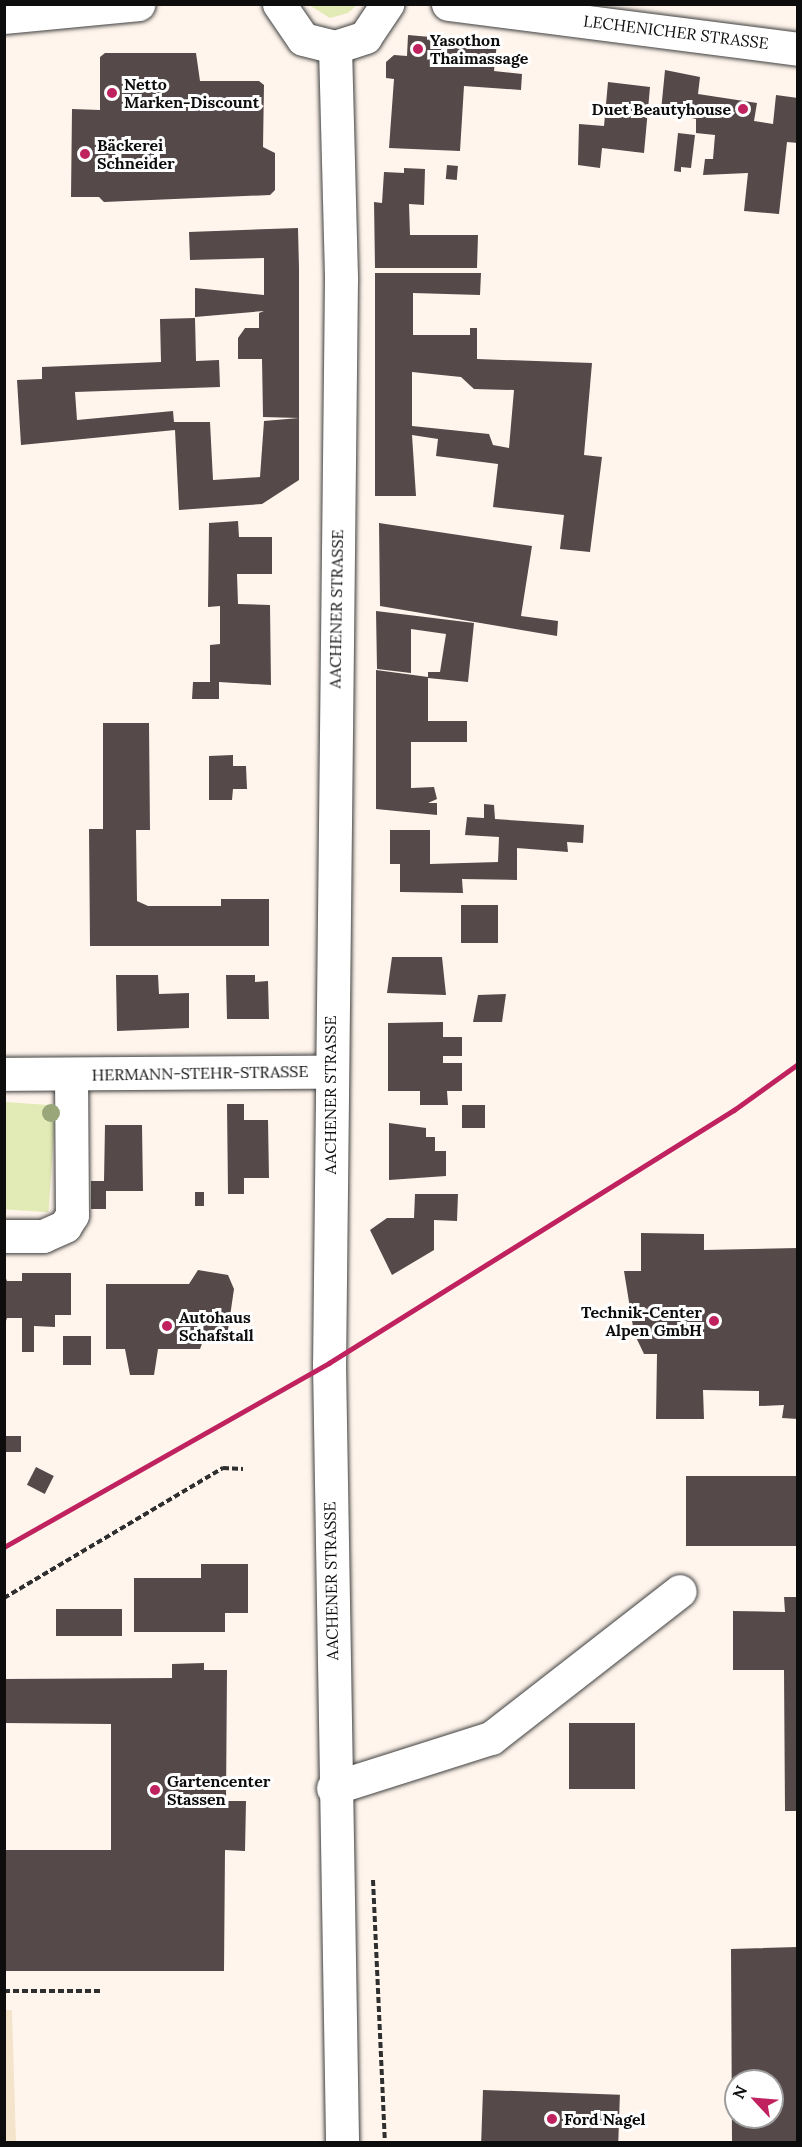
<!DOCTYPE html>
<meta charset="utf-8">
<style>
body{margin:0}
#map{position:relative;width:802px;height:2147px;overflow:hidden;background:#fff5ec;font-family:Lora,serif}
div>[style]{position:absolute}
.farmland>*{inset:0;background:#f5e4cc}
.green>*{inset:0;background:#e2eab5;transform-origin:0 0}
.building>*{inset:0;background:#554949;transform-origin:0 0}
.path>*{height:4px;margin-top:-2px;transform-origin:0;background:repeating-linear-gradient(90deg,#2f2f2f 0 6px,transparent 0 9px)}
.roads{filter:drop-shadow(0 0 2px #404040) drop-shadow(0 0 2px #404040)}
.minor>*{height:33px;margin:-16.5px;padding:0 16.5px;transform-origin:16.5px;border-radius:16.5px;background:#fff}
.rail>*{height:4.5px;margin:-2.25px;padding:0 2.25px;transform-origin:2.25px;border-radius:2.25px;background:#bf225e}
.trees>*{width:18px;height:18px;margin:-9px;border-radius:50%;background:#98a67a}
.dots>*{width:16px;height:16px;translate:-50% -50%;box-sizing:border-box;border:3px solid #fff;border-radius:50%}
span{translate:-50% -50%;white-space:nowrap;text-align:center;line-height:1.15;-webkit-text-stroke:6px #fff;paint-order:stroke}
.street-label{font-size:16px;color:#0d0d0d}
.poi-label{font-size:16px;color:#0d0d0d;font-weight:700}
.left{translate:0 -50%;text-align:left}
.right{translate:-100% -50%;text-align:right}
.frame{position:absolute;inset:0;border:6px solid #0d0d0d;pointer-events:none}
.north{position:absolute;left:724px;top:2069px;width:60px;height:60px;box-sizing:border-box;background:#fff;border:2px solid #9e9e9e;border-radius:50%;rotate:296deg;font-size:16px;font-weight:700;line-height:24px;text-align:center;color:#0d0d0d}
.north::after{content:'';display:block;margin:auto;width:21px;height:27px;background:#bf225e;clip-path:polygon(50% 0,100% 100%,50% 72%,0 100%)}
</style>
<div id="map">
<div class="farmland">
<div style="clip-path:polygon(4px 2010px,12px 2010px,16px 2142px,5px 2142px)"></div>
</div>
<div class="green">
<div style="clip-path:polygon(309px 5px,357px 5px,348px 13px,330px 18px)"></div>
<div style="left:5px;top:1102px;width:51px;height:107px;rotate:4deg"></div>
</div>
<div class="building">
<div style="clip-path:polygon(408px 35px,497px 43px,494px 71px,522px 74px,521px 90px,464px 86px,460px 151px,389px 148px,394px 79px,386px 78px,386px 62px,394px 55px,407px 56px)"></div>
<div style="clip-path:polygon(105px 53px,196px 53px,200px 81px,259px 81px,264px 85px,263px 147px,275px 153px,275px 190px,270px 195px,104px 202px,99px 197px,71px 197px,72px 109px,100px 110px,100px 57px)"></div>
<div style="clip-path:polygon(665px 70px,700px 77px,698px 94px,757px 103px,754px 121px,773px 124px,776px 95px,798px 98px,798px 143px,787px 142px,779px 214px,744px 211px,748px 173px,703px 175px,705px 159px,713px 159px,715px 135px,696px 133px,696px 119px,661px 111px)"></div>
<div style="clip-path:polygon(608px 82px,650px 87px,644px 153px,602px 148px,600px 168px,578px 165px,579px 124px,604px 126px)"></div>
<div style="clip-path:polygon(678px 133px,695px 135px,691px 168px,681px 167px,681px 172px,674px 171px)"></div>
<div style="left:447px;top:165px;width:11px;height:14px;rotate:5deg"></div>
<div style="clip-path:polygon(404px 168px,425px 169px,424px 205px,409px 204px,410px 235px,478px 235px,477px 268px,375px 268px,374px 202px,382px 203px,384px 172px,404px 173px)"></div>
<div style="clip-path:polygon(298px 228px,299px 268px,299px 480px,262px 504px,179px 510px,175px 430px,21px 445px,17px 380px,42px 379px,42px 367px,161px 362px,160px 319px,195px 318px,196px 361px,219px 360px,220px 387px,75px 392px,77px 420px,173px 411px,174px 422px,210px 422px,213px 480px,260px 477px,264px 421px,299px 418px,263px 417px,262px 359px,238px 359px,238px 338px,245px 328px,259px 328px,259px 313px,264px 311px,195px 317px,195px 288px,264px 295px,264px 258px,190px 260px,189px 232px)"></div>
<div style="clip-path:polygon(evenodd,375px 273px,481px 273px,480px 295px,413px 293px,413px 335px,470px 335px,470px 328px,477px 328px,477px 359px,592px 363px,584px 455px,602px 457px,590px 552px,560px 549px,564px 515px,493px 507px,498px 464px,436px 456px,438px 439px,412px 435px,416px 496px,375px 496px,375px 273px,412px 372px,461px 377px,474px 389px,514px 390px,509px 448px,493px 445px,489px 434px,412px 426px,412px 372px)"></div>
<div style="clip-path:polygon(238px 521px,239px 537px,272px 537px,272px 574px,237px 574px,238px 604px,270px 605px,271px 685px,219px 682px,219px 699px,192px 699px,193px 682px,210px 682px,210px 645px,220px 644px,220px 606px,208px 607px,209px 523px)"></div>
<div style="clip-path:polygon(379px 523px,532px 546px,521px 616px,558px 621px,557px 636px,380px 606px)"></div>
<div style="clip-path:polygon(376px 611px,474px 623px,468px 682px,428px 678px,428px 721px,467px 721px,467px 742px,411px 742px,411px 788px,434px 787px,437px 799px,428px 803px,437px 803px,437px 815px,376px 809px,376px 670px,428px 677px,428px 672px,440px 672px,446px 634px,411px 629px,411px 673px,377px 669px)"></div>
<div style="clip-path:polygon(103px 723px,149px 723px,150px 830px,136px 830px,137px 901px,148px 906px,221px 906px,221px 899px,269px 899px,269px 946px,90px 946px,89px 829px,103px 829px)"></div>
<div style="clip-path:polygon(233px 755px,233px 766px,246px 766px,247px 789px,233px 789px,232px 800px,209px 800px,209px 756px)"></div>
<div style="clip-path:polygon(484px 804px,494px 805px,495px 819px,584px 825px,583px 843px,567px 842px,568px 852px,517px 848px,517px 880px,462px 879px,463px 893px,400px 892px,400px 864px,390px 864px,390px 830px,430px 830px,430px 864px,498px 862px,499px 837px,465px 835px,467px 817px,484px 818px)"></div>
<div style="left:461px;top:905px;width:37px;height:38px"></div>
<div style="clip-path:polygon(392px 957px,442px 957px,446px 995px,387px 993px)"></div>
<div style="clip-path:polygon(116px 975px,158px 975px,159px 994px,189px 993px,189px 1028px,117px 1031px)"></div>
<div style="clip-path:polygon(226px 975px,255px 975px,255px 982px,268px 981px,269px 1019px,227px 1019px)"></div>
<div style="clip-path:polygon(506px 994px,502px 1022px,473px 1022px,478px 995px)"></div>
<div style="clip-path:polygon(443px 1022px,443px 1037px,462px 1037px,462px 1056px,443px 1056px,443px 1063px,462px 1063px,462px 1091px,447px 1091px,448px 1105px,420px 1105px,420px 1091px,388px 1091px,388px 1023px)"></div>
<div style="clip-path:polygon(227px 1104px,244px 1104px,244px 1120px,268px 1120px,269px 1178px,244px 1178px,244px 1194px,228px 1194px)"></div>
<div style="left:462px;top:1105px;width:23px;height:23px"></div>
<div style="clip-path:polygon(389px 1123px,426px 1128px,426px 1137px,435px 1137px,435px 1151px,446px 1151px,446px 1176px,389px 1180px)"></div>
<div style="clip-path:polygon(105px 1125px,142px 1125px,143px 1191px,106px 1191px,106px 1209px,91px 1209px,91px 1181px,104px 1181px)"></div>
<div style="left:195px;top:1192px;width:9px;height:14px"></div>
<div style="clip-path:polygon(415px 1194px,458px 1194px,457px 1221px,434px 1220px,434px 1250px,392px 1275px,370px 1230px,387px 1218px,414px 1218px)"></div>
<div style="clip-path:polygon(641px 1233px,704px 1234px,704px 1250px,798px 1248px,798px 1419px,782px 1418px,784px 1405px,759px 1406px,759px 1391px,703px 1390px,704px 1419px,656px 1419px,657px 1354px,644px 1354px,634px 1333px,624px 1271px,641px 1271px)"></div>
<div style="clip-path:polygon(198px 1270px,228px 1275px,234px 1289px,228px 1330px,205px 1335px,200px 1349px,158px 1349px,154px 1375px,130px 1375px,125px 1349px,106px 1349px,106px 1284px,189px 1284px)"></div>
<div style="clip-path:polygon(22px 1273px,71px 1273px,71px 1315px,55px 1315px,55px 1327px,34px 1326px,34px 1352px,22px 1352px,22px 1318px,7px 1318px,4px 1326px,4px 1274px,7px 1281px,22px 1281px)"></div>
<div style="left:63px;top:1336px;width:28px;height:29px"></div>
<div style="left:4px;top:1436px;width:17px;height:16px"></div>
<div style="left:36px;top:1467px;width:20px;height:20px;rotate:27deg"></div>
<div style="left:686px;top:1476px;width:112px;height:70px"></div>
<div style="clip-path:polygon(201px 1564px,248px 1564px,248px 1613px,225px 1613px,225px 1632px,134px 1632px,134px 1578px,201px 1578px)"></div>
<div style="clip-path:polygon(784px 1597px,798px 1597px,798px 1811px,785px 1811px,784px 1670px,733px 1670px,733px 1611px,785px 1612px)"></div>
<div style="left:56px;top:1609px;width:66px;height:27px"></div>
<div style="clip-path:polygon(204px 1663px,204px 1670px,227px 1670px,226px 1801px,246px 1801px,245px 1851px,225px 1850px,224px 1971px,4px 1971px,4px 1850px,111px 1850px,111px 1724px,4px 1723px,4px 1679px,172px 1678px,172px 1664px)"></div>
<div style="left:569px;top:1723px;width:66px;height:66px"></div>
<div style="clip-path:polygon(evenodd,798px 1947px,798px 2142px,732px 2142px,731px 1949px,798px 1947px,736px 2081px,772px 2081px,772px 2117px,736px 2117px,736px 2081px)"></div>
<div style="left:483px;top:2090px;width:137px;height:52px;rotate:2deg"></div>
</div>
<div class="path">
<div style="left:4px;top:1598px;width:255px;rotate:-30.7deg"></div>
<div style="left:223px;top:1468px;width:20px;rotate:3deg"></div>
<div style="left:373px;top:1880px;width:262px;rotate:87.4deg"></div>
<div style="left:4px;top:1991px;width:97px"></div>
</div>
<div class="roads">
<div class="minor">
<div style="left:279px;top:4px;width:42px;rotate:55.6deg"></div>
<div style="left:303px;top:39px;width:33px;rotate:14deg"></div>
<div style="left:335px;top:47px;width:32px;rotate:-18deg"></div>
<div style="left:365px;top:37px;width:40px;rotate:-56deg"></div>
<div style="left:448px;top:4px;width:353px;rotate:7.3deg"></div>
<div style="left:4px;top:17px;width:135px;rotate:-5.5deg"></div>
<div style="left:335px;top:47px;width:232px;rotate:88.5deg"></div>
<div style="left:341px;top:279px;width:1084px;rotate:90.63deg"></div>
<div style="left:329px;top:1363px;width:779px;rotate:89.04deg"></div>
<div style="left:4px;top:1074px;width:325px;rotate:-0.4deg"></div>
<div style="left:4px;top:1236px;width:39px"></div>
<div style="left:43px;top:1236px;width:24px;rotate:-24deg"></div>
<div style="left:65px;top:1226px;width:13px;rotate:-58deg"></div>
<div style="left:72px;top:1215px;width:140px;rotate:-90.4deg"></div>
<div style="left:333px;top:1788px;width:166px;rotate:-17.6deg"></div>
<div style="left:491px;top:1738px;width:239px;rotate:-37.9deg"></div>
</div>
</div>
<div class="rail">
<div style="left:4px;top:1547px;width:373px;rotate:-29.5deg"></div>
<div style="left:329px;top:1363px;width:478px;rotate:-32deg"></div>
<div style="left:734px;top:1110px;width:79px;rotate:-35.7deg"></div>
</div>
<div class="trees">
<div style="left:51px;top:1113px"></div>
</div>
<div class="dots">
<div style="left:418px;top:49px;background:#bf225e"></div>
<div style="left:112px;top:93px;background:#bf225e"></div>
<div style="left:743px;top:109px;background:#bf225e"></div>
<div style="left:85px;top:154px;background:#bf225e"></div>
<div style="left:714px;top:1321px;background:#bf225e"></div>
<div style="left:167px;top:1326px;background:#bf225e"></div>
<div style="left:155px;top:1790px;background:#bf225e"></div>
<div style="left:552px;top:2119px;background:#bf225e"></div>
</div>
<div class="street-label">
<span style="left:676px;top:32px;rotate:7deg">LECHENICHER STRASSE</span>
<span style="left:336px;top:609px;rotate:-89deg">AACHENER STRASSE</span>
<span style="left:200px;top:1073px;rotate:-1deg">HERMANN-STEHR-STRASSE</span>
<span style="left:330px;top:1095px;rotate:-90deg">AACHENER STRASSE</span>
<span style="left:331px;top:1581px;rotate:-91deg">AACHENER STRASSE</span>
</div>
<div class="poi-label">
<span class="left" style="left:430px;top:49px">Yasothon<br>Thaimassage</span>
<span class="left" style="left:124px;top:93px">Netto<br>Marken-Discount</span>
<span class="right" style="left:731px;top:109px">Duet Beautyhouse</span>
<span class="left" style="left:97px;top:154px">Bäckerei<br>Schneider</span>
<span class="right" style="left:702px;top:1321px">Technik-Center<br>Alpen GmbH</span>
<span class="left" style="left:179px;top:1326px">Autohaus<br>Schafstall</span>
<span class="left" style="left:167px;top:1790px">Gartencenter<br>Stassen</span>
<span class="left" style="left:564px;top:2119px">Ford Nagel</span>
</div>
<div class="frame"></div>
<div class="north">N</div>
</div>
